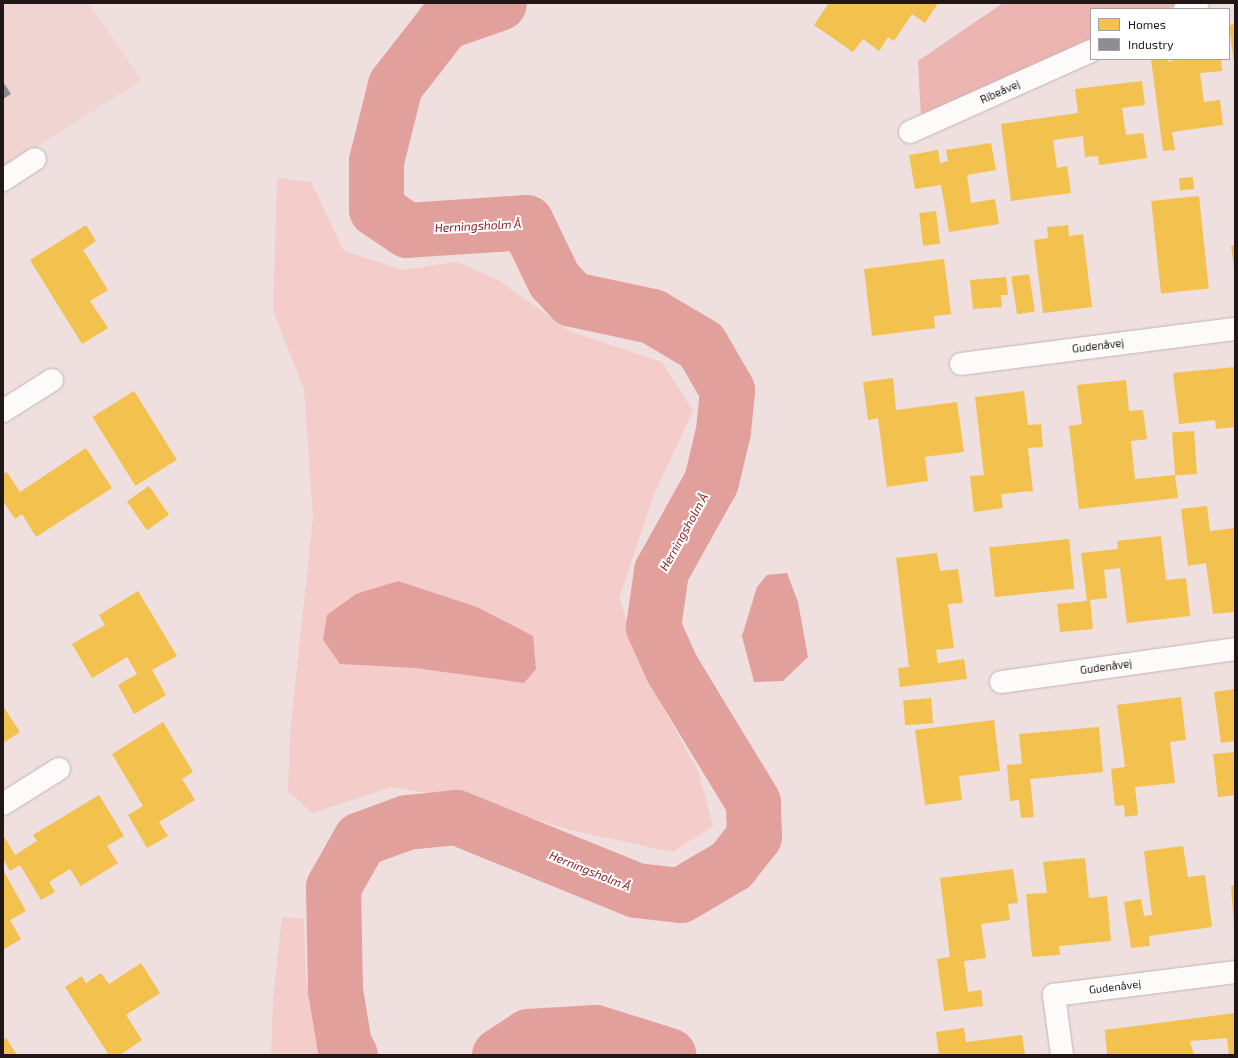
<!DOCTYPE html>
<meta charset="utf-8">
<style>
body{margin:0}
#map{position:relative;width:1238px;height:1058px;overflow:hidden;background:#efdfde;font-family:"Exo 2",sans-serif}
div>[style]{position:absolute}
.built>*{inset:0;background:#f0d4d2}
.green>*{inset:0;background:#f4ccc9}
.forest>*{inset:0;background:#edb5b1}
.water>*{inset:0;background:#e2a09c}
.homes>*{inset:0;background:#f2c14e;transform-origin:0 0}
.industry>*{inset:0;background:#8d8d92}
.river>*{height:55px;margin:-27.5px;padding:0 27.5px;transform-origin:27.5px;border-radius:27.5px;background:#e2a09c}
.roads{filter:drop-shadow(0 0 1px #c2b5b5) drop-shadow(0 0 1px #c2b5b5)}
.minor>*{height:22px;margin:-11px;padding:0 11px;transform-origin:11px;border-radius:11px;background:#fdfafa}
span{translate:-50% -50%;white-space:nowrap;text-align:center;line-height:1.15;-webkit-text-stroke:4px #fff;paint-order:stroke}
.street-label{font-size:11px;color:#221717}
.water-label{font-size:12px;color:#882225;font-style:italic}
.frame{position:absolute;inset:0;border:4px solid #221717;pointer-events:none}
.legend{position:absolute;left:1090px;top:8px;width:140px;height:52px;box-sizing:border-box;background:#fff;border:1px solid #a7a2a2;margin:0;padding:5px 7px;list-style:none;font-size:12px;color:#221717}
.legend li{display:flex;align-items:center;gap:8px;height:20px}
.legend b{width:20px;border:1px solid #a7a2a2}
</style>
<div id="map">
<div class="built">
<div style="clip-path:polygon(3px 3px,88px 3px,142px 80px,3px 168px)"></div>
</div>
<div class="green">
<div style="clip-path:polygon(evenodd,277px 178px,311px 182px,344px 251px,403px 270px,457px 262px,498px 280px,571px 332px,662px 362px,693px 411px,655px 492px,619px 598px,648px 680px,699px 773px,713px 826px,673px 852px,570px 830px,478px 801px,392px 787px,312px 813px,288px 791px,290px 733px,313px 518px,304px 389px,273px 311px,277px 178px,323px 640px,415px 668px,341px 664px,323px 640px)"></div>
<div style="clip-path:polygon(282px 917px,304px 919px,306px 978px,318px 1055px,271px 1055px,273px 999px)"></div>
</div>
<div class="forest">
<div style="clip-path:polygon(1003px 3px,1182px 3px,1168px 9px,1091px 9px,1091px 43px,921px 117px,918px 61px)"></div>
</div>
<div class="water">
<div style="clip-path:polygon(787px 573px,798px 602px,808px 657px,783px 681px,754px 682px,742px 636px,757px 587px,767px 575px)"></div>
<div style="clip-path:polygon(398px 581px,477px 607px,533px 636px,536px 669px,524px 683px,415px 668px,340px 664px,323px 640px,327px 615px,356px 594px)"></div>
</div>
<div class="homes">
<div style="clip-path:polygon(829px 3px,938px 3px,925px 23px,912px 14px,894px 41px,888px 37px,879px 51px,863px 39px,853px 52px,814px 25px)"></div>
<div style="clip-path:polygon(1235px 24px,1235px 63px,1234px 63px,1229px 25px)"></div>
<div style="clip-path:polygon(1151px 59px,1168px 59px,1169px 62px,1176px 59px,1221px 59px,1222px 71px,1200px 73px,1204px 102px,1220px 100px,1223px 125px,1172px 132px,1175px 150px,1163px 151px)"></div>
<div style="clip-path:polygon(1142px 81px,1145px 105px,1122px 108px,1126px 135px,1143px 133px,1147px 158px,1099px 165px,1098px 156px,1085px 157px,1083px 136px,1053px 140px,1057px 168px,1067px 166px,1071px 193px,1011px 201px,1001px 124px,1078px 113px,1075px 89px)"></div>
<div style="clip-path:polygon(991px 143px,996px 170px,967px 175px,971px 203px,995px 199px,999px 224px,949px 232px,941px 185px,915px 189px,909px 155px,938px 150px,940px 163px,948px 161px,946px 150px)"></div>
<div style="left:1193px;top:177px;width:12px;height:14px;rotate:85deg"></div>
<div style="left:1199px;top:196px;width:93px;height:48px;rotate:84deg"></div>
<div style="left:936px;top:211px;width:33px;height:17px;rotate:83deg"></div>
<div style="clip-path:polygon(86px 225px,96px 241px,83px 250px,108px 290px,90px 301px,108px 328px,82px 344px,30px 260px)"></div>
<div style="clip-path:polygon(1068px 225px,1069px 236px,1083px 234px,1092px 307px,1043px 313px,1034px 240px,1048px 238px,1047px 227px)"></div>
<div style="clip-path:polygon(1235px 245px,1235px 267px,1234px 268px,1231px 246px)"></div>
<div style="clip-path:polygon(944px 259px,951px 314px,934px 316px,935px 328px,872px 336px,864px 269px)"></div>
<div style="left:1029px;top:274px;width:38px;height:18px;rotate:81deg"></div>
<div style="clip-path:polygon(1006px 277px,1008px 295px,1001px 295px,1002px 307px,973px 309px,970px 280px)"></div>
<div style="clip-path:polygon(1235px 367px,1235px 427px,1216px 429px,1215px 420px,1179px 424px,1173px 373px)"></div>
<div style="clip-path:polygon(893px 378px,896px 410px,957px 402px,964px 452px,925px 457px,928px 481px,887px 487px,878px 418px,868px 420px,863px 382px)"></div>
<div style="clip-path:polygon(1126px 380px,1129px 411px,1143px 410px,1147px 439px,1131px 441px,1135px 479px,1175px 475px,1178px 498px,1079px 509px,1069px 426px,1082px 424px,1077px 385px)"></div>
<div style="left:134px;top:391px;width:81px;height:49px;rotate:58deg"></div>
<div style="clip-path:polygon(1024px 391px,1028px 425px,1041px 424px,1043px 447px,1028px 448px,1033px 491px,1001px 494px,1003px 508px,974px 512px,970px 476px,984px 475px,975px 397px)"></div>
<div style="left:1194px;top:431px;width:43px;height:22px;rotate:86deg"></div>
<div style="clip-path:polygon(86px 448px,112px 488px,36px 537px,22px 514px,15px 519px,3px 501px,3px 474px,7px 472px,20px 492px)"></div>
<div style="left:149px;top:486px;width:35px;height:27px;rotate:55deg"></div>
<div style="clip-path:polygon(1207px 506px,1210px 531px,1235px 528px,1235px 612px,1213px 614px,1206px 563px,1188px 566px,1181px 509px)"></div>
<div style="clip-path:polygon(1161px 536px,1166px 580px,1186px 578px,1190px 616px,1127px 623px,1120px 568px,1104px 570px,1107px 598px,1090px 600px,1093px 629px,1060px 632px,1057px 604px,1087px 601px,1081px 553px,1118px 549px,1117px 541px)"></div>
<div style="left:1069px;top:539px;width:50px;height:80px;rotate:84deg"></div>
<div style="clip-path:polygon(937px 553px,940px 571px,958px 569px,963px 603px,948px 604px,954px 648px,936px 650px,938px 663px,964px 659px,967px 679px,900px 687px,898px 668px,909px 667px,896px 558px)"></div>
<div style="clip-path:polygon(138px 591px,177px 656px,152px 670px,166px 695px,134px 714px,118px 685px,137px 674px,127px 657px,92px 678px,72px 644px,105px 625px,99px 615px)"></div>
<div style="clip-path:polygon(1235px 689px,1235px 741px,1221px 743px,1214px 692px)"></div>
<div style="clip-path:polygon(1181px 697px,1186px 740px,1170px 742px,1175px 783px,1135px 787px,1138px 815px,1125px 817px,1124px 805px,1115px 806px,1111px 769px,1125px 767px,1117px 705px)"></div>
<div style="left:931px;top:698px;width:25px;height:28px;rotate:85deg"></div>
<div style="clip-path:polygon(3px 706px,20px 732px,3px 743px)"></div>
<div style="clip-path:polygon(994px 720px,1000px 771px,959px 776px,962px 800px,925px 805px,915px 730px)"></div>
<div style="clip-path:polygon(163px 722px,193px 772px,182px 779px,195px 800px,159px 822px,168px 836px,147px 848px,128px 815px,143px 806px,112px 754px)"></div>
<div style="clip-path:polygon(1099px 727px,1103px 772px,1030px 779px,1034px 817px,1021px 818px,1019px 800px,1010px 801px,1007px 765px,1022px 764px,1019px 734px)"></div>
<div style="clip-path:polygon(1235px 752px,1235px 795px,1218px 797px,1213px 754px)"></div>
<div style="clip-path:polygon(99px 795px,124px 836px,107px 846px,118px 863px,81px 886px,70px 869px,49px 882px,55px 892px,41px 900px,20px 865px,10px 871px,3px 859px,3px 839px,5px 838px,15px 855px,37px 841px,33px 835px)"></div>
<div style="clip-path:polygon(1183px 846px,1188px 877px,1205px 875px,1212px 927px,1149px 936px,1150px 946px,1131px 948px,1124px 902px,1141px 899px,1144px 916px,1152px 915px,1144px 851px)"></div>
<div style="clip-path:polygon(1085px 858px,1089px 898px,1107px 896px,1111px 941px,1059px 946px,1060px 955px,1032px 957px,1026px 894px,1047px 893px,1043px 862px)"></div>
<div style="clip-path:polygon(1013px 869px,1018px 903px,1008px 904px,1010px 920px,981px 924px,986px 958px,964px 961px,968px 992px,981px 990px,983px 1006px,944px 1011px,937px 959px,950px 957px,940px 878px)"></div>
<div style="clip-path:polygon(3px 870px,26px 911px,10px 920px,21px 939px,3px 950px)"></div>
<div style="clip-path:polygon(1235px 885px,1235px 926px,1234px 926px,1231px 886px)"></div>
<div style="clip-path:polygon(141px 963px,160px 993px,126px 1015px,142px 1040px,120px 1055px,109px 1055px,65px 987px,82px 976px,86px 983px,101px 973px,109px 984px)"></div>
<div style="clip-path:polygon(1235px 1013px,1235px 1054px,1229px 1055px,1227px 1038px,1190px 1041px,1194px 1055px,1107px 1055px,1105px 1030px)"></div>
<div style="clip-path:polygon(964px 1028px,966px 1042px,1022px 1035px,1025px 1055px,939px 1055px,936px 1032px)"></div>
<div style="clip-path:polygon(6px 1038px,17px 1055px,3px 1055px,3px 1040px)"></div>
</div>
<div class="industry">
<div style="clip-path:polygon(3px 82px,11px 94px,3px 99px)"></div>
</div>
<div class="river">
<div style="left:350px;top:1055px;width:13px;rotate:-119deg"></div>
<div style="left:344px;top:1044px;width:55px;rotate:-99.5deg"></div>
<div style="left:335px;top:990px;width:103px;rotate:-91.1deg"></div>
<div style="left:333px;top:887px;width:55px;rotate:-60.6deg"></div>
<div style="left:360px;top:839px;width:50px;rotate:-19.9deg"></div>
<div style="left:407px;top:822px;width:49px;rotate:-5.8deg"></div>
<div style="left:456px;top:817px;width:194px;rotate:22.1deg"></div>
<div style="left:636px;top:890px;width:44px;rotate:6.5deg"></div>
<div style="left:680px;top:895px;width:59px;rotate:-30.5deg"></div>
<div style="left:731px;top:865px;width:37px;rotate:-52deg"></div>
<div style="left:754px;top:836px;width:34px;rotate:-92deg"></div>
<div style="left:753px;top:802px;width:156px;rotate:-121.3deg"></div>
<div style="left:672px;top:669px;width:46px;rotate:-114.3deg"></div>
<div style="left:653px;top:627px;width:57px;rotate:-81.9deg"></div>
<div style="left:661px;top:571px;width:103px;rotate:-60.9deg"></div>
<div style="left:711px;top:481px;width:51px;rotate:-76.5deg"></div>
<div style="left:723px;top:431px;width:41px;rotate:-84.4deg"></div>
<div style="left:727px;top:390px;width:52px;rotate:-120deg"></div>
<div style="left:701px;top:345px;width:57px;rotate:-149.4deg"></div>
<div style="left:652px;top:316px;width:82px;rotate:-168deg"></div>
<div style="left:572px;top:299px;width:26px;rotate:-133deg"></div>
<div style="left:554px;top:280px;width:64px;rotate:-115.8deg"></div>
<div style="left:526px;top:222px;width:119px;rotate:176.2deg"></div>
<div style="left:407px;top:230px;width:37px;rotate:-146deg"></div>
<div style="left:376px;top:209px;width:48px;rotate:-90deg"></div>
<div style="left:376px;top:161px;width:78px;rotate:-76deg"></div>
<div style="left:395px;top:85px;width:80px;rotate:-52.1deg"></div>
<div style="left:444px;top:22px;width:58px;rotate:-19.1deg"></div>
<div style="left:499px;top:1055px;width:35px;rotate:-33deg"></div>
<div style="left:528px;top:1036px;width:67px;rotate:-3.4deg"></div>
<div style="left:595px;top:1032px;width:77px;rotate:17.3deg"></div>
</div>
<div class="roads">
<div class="minor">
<div style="left:1185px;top:9px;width:14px;rotate:-25deg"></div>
<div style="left:910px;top:132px;width:198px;rotate:-24.1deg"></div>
<div style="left:3px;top:180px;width:38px;rotate:-33deg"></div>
<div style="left:961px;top:364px;width:276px;rotate:-7.3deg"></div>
<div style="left:3px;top:411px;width:58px;rotate:-32.3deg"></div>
<div style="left:1001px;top:682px;width:236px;rotate:-8deg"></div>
<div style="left:3px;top:804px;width:66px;rotate:-32deg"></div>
<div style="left:1062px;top:1055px;width:61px;rotate:-97.6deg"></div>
<div style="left:1054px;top:995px;width:182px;rotate:-7.2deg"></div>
</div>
</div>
<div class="street-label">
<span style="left:1000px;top:92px;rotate:-24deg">Ribeåvej</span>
<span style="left:1098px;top:346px;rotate:-7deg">Gudenåvej</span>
<span style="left:1106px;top:667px;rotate:-8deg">Gudenåvej</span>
<span style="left:1115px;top:987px;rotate:-7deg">Gudenåvej</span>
</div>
<div class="water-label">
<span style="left:478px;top:226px;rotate:-3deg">Herningsholm Å</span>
<span style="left:684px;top:532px;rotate:-61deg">Herningsholm Å</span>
<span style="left:590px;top:871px;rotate:22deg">Herningsholm Å</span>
</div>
<div class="frame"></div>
<ul class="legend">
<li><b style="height:11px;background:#f2c14e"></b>Homes</li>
<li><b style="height:11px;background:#8d8d92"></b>Industry</li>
</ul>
</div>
